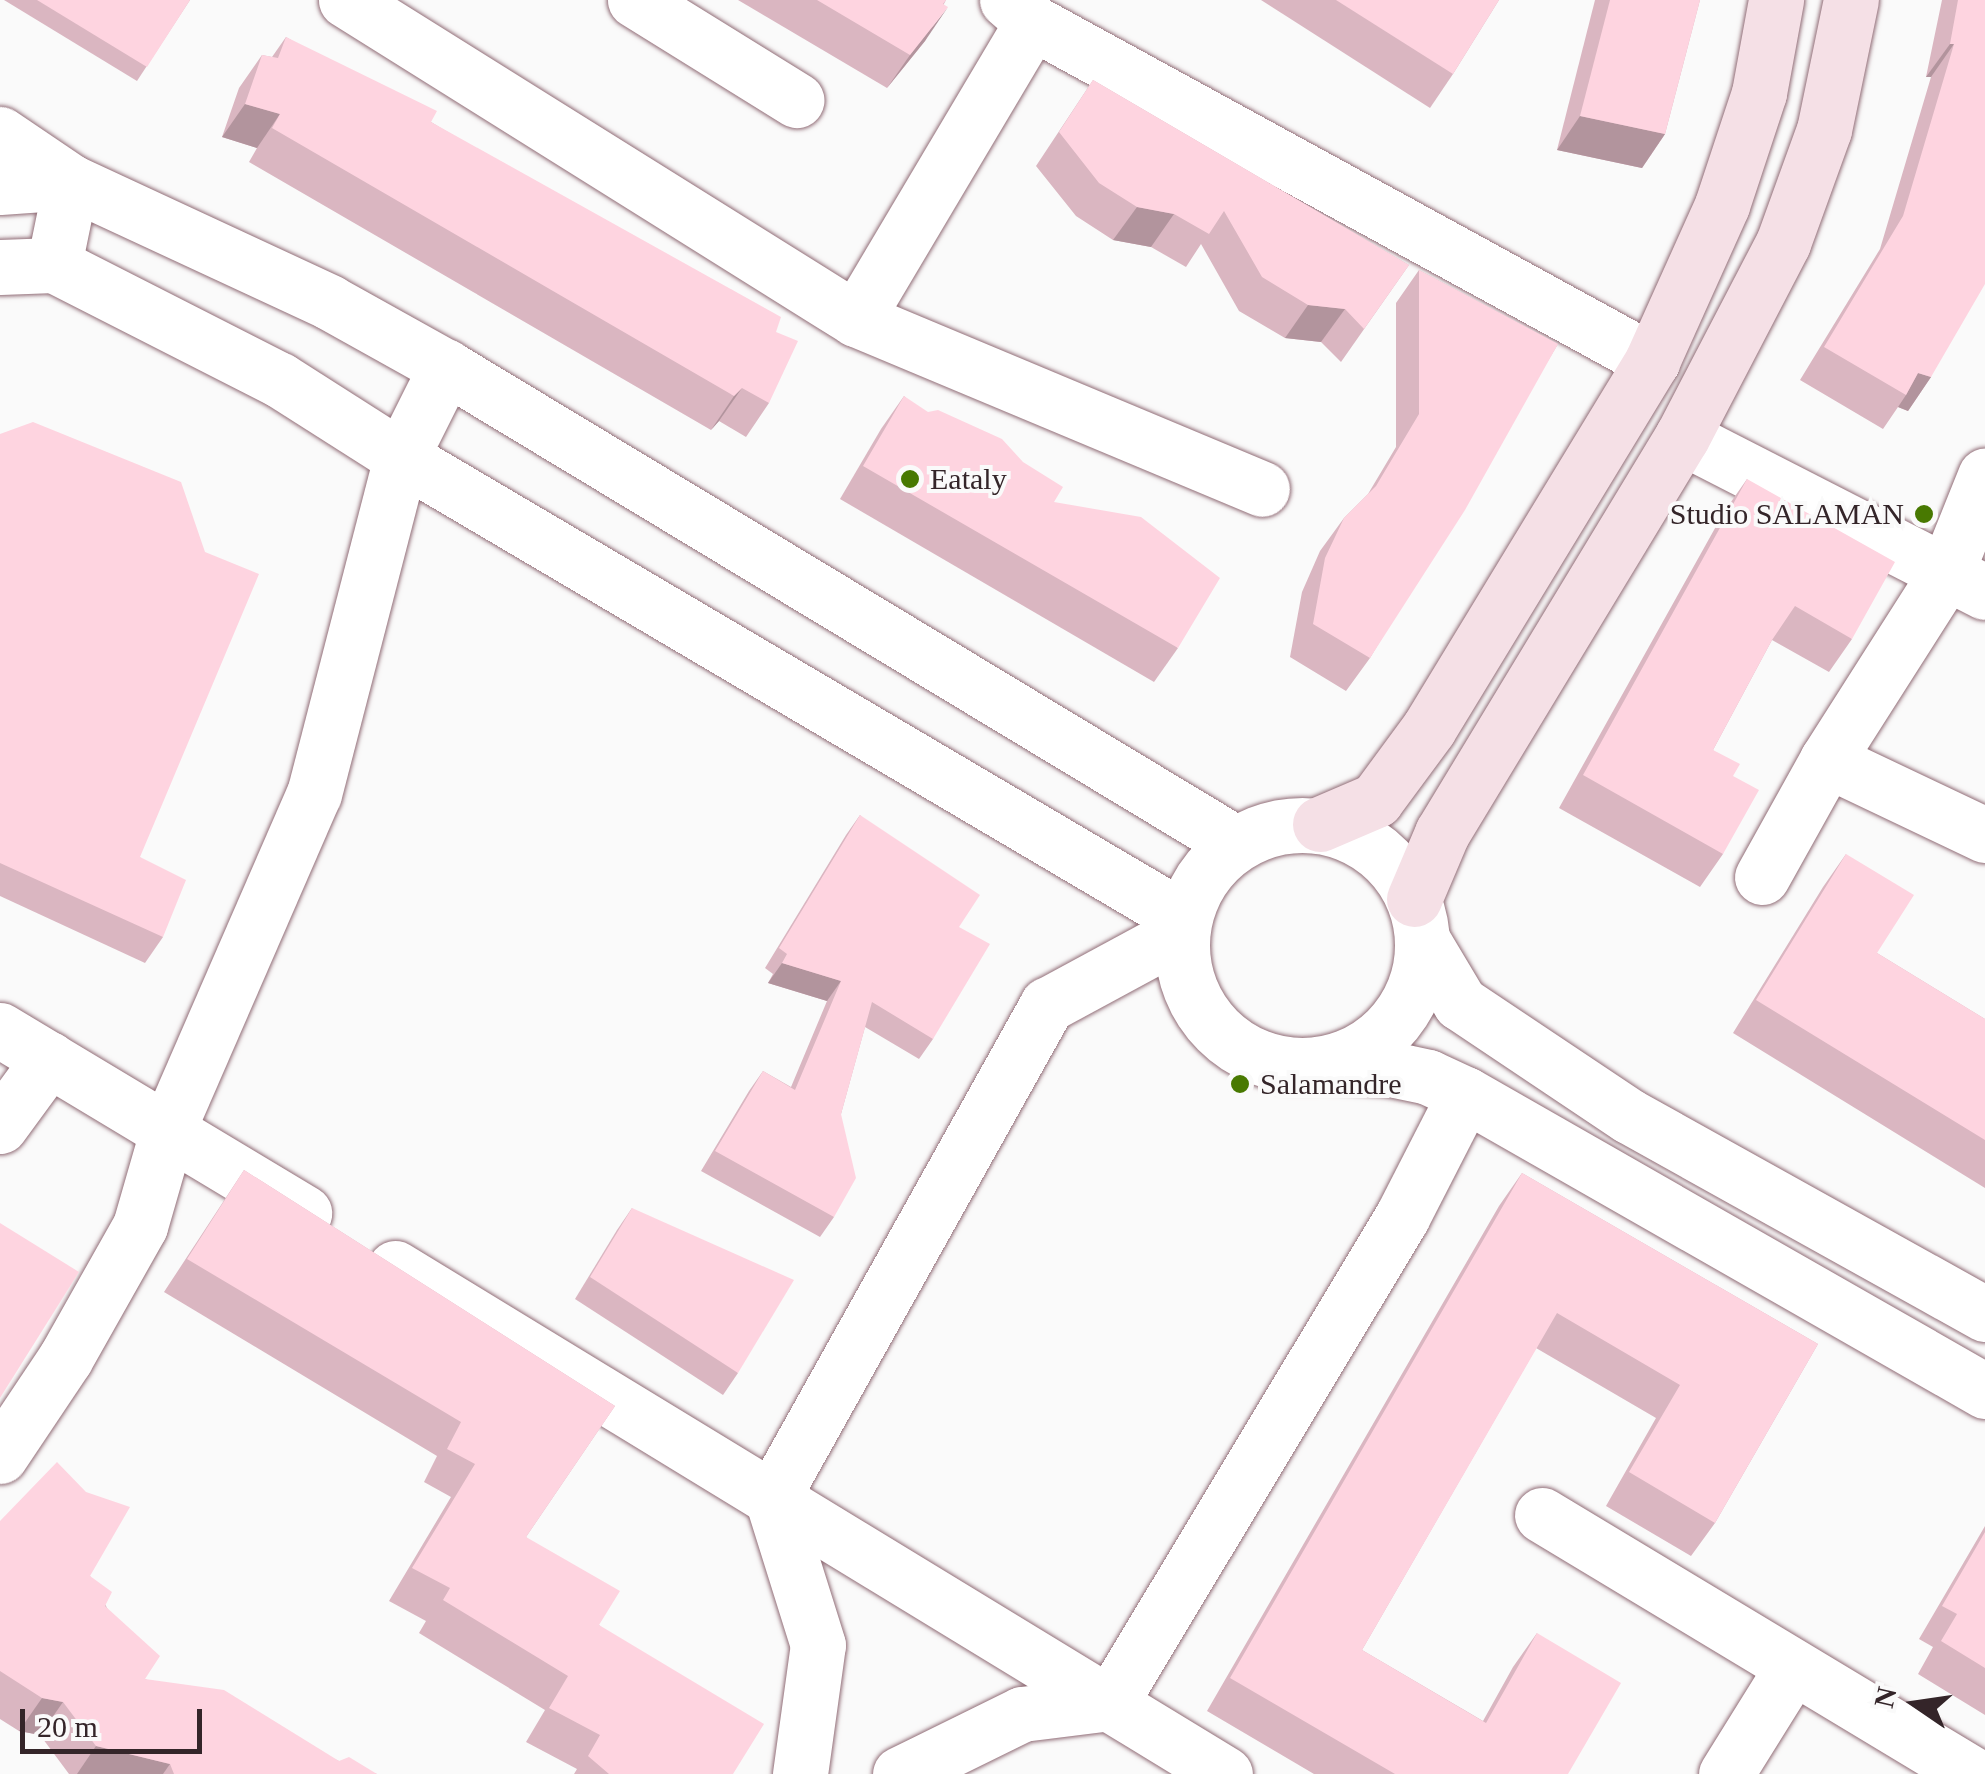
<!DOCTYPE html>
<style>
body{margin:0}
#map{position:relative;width:1985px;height:1774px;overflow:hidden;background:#fafafa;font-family:Georgia,serif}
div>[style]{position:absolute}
.roads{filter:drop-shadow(0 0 2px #916d77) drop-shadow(0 0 2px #916d77)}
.minor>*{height:55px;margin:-27.5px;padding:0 27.5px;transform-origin:27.5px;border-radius:27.5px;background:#fff}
.tertiary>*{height:55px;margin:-27.5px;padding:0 27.5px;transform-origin:27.5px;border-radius:27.5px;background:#fff}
.tertiary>.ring{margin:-27.5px;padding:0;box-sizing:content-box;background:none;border:55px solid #fff;border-radius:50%}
.secondary>*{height:55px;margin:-27.5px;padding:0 27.5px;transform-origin:27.5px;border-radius:27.5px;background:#f5e0e6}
.wall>*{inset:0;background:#dab6c1}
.shaded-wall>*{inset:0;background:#b2949d}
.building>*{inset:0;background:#fed4e0}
.dots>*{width:28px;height:28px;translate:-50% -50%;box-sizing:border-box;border:5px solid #fafafa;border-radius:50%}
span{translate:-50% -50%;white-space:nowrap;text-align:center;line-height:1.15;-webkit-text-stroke:8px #fafafa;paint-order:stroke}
.poi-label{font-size:30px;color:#342529}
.left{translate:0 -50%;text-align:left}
.right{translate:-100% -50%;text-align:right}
.north{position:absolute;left:1865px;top:1654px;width:100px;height:100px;-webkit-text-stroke:8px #fafafa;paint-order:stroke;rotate:283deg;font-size:28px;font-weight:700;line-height:40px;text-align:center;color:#342529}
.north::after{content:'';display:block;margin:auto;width:35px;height:45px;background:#342529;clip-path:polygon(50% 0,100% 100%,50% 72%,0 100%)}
.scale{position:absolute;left:20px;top:1709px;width:182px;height:45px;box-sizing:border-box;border:5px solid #342529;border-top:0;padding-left:12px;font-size:30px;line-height:35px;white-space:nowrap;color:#342529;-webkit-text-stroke:8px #fafafa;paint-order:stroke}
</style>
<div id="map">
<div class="roads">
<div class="minor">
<div style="left:346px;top:0;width:602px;rotate:32.03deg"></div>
<div style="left:856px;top:319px;width:440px;rotate:22.7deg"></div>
<div style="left:635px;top:0;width:190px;rotate:31.8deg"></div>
<div style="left:1007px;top:0;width:33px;rotate:41deg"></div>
<div style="left:1032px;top:22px;width:707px;rotate:28.67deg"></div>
<div style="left:0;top:134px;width:86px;rotate:34.1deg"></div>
<div style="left:71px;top:182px;width:285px;rotate:24.9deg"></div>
<div style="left:329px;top:302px;width:134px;rotate:29.1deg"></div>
<div style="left:446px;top:367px;width:921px;rotate:31.1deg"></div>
<div style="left:0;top:187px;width:71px;rotate:-4deg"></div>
<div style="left:71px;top:182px;width:85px;rotate:101.6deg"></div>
<div style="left:0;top:267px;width:54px;rotate:-2.1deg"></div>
<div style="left:54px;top:265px;width:254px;rotate:27deg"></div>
<div style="left:280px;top:380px;width:143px;rotate:32.5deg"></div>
<div style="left:401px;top:457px;width:908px;rotate:30.52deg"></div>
<div style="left:856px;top:319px;width:345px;rotate:-59.3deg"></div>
<div style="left:1682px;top:437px;width:340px;rotate:27.1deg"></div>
<div style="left:1827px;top:760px;width:175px;rotate:25.4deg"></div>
<div style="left:1762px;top:877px;width:134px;rotate:-60.9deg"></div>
<div style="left:1827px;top:760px;width:222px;rotate:-57.5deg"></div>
<div style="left:1946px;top:573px;width:105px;rotate:-68.1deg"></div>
<div style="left:0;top:1030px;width:355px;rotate:31deg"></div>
<div style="left:0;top:1126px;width:83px;rotate:-53.8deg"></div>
<div style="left:395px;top:1268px;width:972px;rotate:31.37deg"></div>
<div style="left:0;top:1456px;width:117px;rotate:-56.2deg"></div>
<div style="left:65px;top:1359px;width:153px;rotate:-60.6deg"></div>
<div style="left:140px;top:1226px;width:101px;rotate:-73.9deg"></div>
<div style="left:168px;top:1129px;width:365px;rotate:-66.5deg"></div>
<div style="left:314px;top:794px;width:348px;rotate:-75.5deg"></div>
<div style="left:401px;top:457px;width:101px;rotate:-63.4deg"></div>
<div style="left:1542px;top:1515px;width:502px;rotate:31.06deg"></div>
<div style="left:1726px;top:1774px;width:125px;rotate:-58.1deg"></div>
</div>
<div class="tertiary">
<div class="ring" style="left:1182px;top:825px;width:185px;height:185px"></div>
<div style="left:1423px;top:941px;width:72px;rotate:59.2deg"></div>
<div style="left:1460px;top:1003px;width:203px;rotate:33.8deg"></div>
<div style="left:1629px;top:1116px;width:407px;rotate:29.1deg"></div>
<div style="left:1325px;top:1064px;width:66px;rotate:4.3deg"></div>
<div style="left:1391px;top:1069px;width:38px;rotate:12deg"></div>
<div style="left:1428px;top:1077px;width:41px;rotate:24.7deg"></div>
<div style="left:1465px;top:1094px;width:599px;rotate:29.73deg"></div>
<div style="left:800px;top:1774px;width:130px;rotate:-82.1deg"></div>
<div style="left:818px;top:1645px;width:154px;rotate:-107.4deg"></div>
<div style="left:772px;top:1498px;width:565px;rotate:-60.85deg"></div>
<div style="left:1047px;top:1005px;width:153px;rotate:-28.4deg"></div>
<div style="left:900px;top:1774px;width:136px;rotate:-26.2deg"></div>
<div style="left:1022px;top:1714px;width:89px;rotate:-7.1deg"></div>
<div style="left:1110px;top:1703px;width:567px;rotate:-59deg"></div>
<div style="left:1402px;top:1217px;width:138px;rotate:-62.9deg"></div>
</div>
<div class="secondary">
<div style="left:1320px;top:824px;width:61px;rotate:-23.2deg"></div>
<div style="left:1376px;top:800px;width:89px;rotate:-53.6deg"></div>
<div style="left:1429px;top:728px;width:429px;rotate:-58.7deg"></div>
<div style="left:1652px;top:361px;width:171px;rotate:-65.8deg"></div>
<div style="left:1722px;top:205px;width:118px;rotate:-71.7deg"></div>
<div style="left:1759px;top:93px;width:95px;rotate:-79.6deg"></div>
<div style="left:1414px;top:899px;width:72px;rotate:-67deg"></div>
<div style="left:1442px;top:833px;width:463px;rotate:-58.8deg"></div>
<div style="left:1682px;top:437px;width:219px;rotate:-62.5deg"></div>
<div style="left:1783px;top:243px;width:120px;rotate:-70.1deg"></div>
<div style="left:1824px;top:130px;width:133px;rotate:-78.3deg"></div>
</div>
</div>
<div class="wall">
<div style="clip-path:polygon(4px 0,190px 0,137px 81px)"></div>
<div style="clip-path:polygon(738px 0,946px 0,925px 41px,887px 88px)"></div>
<div style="clip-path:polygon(1261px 0,1499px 0,1453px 74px,1430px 108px)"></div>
<div style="clip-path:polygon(1595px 0,1700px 0,1665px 134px,1642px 168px,1557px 150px)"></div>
<div style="clip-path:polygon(1942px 0,1985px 0,1931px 377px,1908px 411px,1898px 407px,1883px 429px,1800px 380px,1880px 249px,1931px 77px,1926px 77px)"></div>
<div style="clip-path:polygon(286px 37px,431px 122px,776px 332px,769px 403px,746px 437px,719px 421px,711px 430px,249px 162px,257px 148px,222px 137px,239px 88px,262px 55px,272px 57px)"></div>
<div style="clip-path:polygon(1093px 80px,1409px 265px,1341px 362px,1321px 342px,1285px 338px,1239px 311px,1201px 244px,1186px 267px,1151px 247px,1113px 240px,1076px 216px,1036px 166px)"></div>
<div style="clip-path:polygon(1419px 270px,1558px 344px,1370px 658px,1346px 691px,1290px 657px,1302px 592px,1320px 551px,1344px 518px,1368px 494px,1396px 447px,1396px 303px)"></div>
<div style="clip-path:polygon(904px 396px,1178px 648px,1154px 682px,840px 499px,881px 429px)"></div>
<div style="clip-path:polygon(0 434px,140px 857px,163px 937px,145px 963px,0 896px)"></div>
<div style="clip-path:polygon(1747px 479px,1852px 639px,1829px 672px,1772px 640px,1713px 750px,1733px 776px,1723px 854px,1700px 887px,1559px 808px,1724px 512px)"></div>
<div style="clip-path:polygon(860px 815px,959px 927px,933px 1039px,919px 1059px,865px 1027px,841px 1114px,834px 1217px,820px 1237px,701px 1171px,749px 1091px,763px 1071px,791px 1087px,827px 1001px,768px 983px,773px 974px,765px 968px,846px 835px)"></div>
<div style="clip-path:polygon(1846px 854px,1877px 953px,1985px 1019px,1985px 1188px,1733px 1033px,1823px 887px)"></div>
<div style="clip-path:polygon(244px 1170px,615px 1406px,526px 1537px,599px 1625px,733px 1774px,574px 1774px,577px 1769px,526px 1742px,545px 1710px,419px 1633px,426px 1621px,389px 1601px,451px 1497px,424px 1482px,437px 1456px,164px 1292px)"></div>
<div style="clip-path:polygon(1522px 1173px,1818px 1344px,1715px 1523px,1691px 1556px,1606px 1506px,1656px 1418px,1536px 1348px,1362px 1650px,1483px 1721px,1513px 1667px,1537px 1633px,1568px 1774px,1314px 1774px,1207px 1711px,1499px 1206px)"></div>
<div style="clip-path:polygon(632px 1208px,738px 1373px,723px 1395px,575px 1299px,617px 1230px)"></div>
<div style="clip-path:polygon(0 1521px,90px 1576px,145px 1679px,339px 1761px,377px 1774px,69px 1774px,40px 1735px,19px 1731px,0 1719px)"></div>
<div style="clip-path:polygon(1985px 1526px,1985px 1715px,1918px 1674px,1933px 1647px,1919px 1639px)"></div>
</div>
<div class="shaded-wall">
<div style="clip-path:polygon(948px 7px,925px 41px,887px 88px,910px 55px)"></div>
<div style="clip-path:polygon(1950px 44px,1954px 44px,1931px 77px,1926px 77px)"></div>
<div style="clip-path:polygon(245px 104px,280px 114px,257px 148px,222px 137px)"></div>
<div style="clip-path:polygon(1580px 116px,1665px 134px,1642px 168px,1557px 150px)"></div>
<div style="clip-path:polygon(1137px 207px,1174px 214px,1151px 247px,1113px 240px)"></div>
<div style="clip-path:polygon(1308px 305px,1345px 309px,1321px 342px,1285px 338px)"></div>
<div style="clip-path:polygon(1918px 373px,1931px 377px,1908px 411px,1898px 407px,1906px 395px)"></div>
<div style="clip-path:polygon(742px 388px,719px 421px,711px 430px,734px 396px)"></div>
<div style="clip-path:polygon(782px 963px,841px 981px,827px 1001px,768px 983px)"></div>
<div style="clip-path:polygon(42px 1698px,63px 1702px,40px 1735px,19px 1731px)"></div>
<div style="clip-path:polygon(96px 1746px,170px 1764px,163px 1774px,77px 1774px)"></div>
</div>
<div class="building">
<div style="clip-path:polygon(37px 0,190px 0,147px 67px)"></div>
<div style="clip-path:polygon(817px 0,946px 0,943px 4px,948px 7px,910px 55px)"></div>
<div style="clip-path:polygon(1336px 0,1499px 0,1453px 74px)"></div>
<div style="clip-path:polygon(1610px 0,1700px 0,1665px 134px,1580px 116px)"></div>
<div style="clip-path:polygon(1958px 0,1985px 0,1985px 284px,1931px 377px,1918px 373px,1906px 395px,1824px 347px,1903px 216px,1954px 44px,1950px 44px)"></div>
<div style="clip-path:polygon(286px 37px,437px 111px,431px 122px,781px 317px,776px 332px,798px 341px,769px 403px,742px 388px,734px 396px,272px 128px,280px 114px,245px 104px,262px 55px,278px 58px)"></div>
<div style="clip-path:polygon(1093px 80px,1409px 265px,1364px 329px,1345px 309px,1308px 305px,1262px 277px,1224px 211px,1209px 234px,1174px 214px,1137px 207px,1099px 183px,1059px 132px)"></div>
<div style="clip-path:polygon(1419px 270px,1558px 344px,1465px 510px,1370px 658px,1313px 624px,1325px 558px,1344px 518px,1376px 486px,1419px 414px)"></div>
<div style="clip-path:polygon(904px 396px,928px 412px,938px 410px,1002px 439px,1023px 462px,1063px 487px,1054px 502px,1141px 517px,1220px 578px,1178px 648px,863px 466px)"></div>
<div style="clip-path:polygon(33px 422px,181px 482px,205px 552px,259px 574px,140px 857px,186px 880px,163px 937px,0 863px,0 434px)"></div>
<div style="clip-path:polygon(1747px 479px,1895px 562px,1852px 639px,1795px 606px,1772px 640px,1713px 750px,1740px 764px,1733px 776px,1759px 790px,1723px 854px,1583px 775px)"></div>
<div style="clip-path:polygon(860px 815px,980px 895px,959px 927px,990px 944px,933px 1039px,872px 1002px,841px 1114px,856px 1178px,834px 1217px,715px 1151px,763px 1071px,795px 1090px,841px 981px,782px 963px,787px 954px,779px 948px)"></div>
<div style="clip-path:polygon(1846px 854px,1914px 895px,1877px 953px,1985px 1019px,1985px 1140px,1756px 1000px)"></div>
<div style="clip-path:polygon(244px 1170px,615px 1406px,526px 1537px,620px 1591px,599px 1625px,764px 1724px,733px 1774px,609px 1774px,588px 1756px,600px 1735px,549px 1708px,568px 1676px,443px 1600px,450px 1588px,412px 1568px,475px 1464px,447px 1449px,461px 1422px,187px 1259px)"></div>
<div style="clip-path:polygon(1522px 1173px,1818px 1344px,1715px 1523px,1629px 1472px,1680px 1385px,1557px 1313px,1362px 1650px,1486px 1723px,1537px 1633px,1621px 1683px,1568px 1774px,1395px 1774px,1230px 1678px)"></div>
<div style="clip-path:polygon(632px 1208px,794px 1280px,738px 1373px,590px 1277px)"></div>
<div style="clip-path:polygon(0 1223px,79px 1272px,0 1398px)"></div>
<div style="clip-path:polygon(57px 1462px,86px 1492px,130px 1507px,90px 1576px,112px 1592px,105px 1606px,160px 1656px,145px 1679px,224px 1690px,339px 1761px,349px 1757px,377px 1774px,174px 1774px,170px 1764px,96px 1746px,63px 1702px,42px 1698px,0 1671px,0 1521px)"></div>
<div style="clip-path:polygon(1985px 1532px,1985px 1668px,1941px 1641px,1957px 1614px,1942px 1606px)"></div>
</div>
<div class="dots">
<div style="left:910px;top:479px;background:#487901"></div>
<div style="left:1924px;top:514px;background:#487901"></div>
<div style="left:1240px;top:1084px;background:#487901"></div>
</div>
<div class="poi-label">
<span class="left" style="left:930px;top:479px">Eataly</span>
<span class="right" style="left:1904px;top:514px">Studio SALAMAN</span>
<span class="left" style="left:1260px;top:1084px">Salamandre</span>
</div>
<div class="north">N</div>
<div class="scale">20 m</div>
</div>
